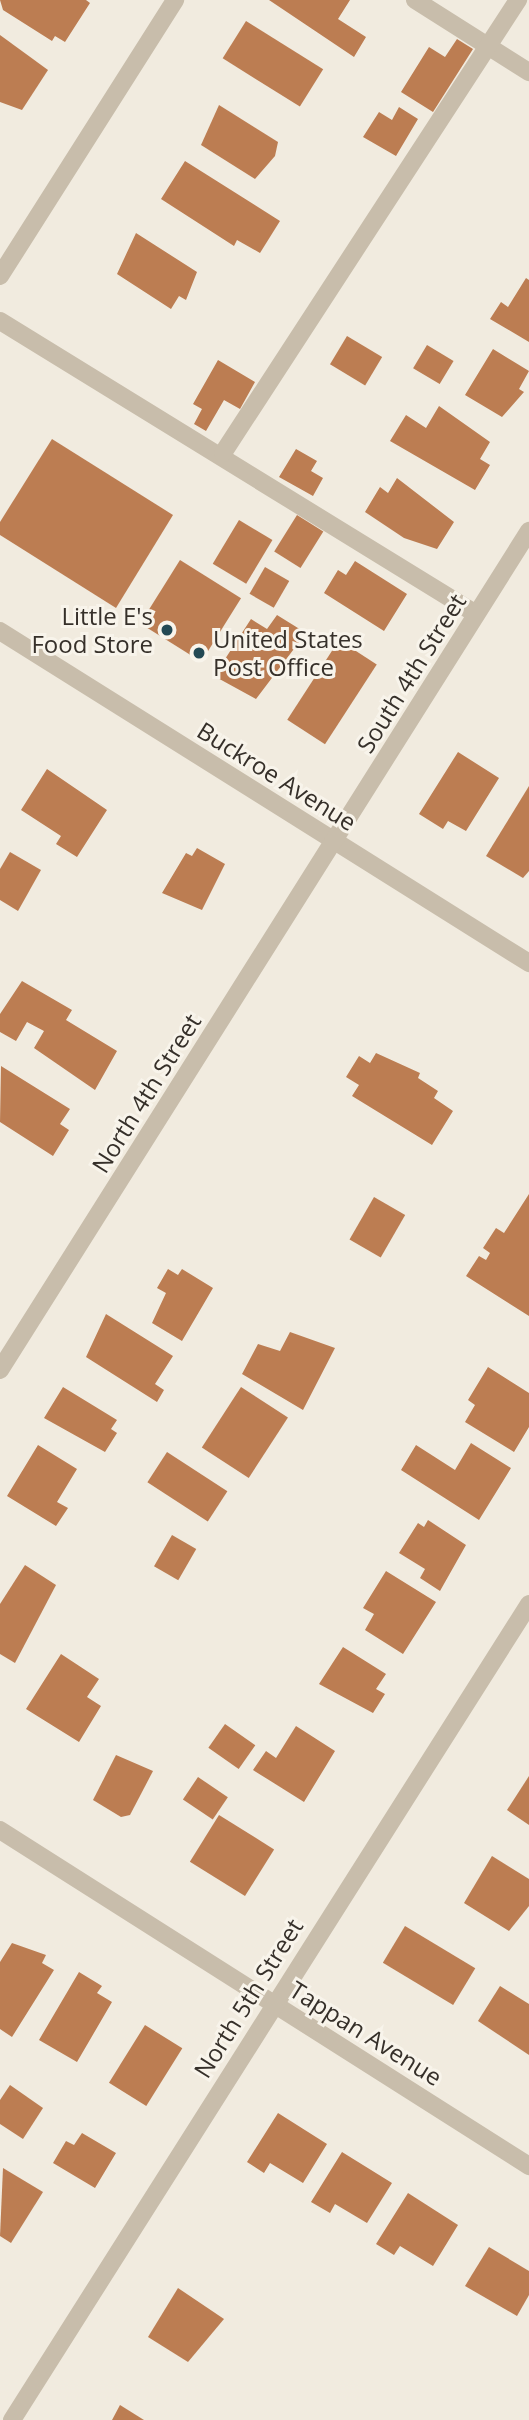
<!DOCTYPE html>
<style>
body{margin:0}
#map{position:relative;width:529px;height:2420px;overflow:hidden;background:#f1ebdf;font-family:"Open Sans",sans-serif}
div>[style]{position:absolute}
.building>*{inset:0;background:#bc7d52;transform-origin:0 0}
.minor>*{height:18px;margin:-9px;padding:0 9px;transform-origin:9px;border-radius:9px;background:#c8bdab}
.dots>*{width:19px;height:19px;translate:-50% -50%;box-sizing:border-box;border:4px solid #f8f4eb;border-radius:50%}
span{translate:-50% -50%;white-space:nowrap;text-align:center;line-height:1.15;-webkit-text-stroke:6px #f8f4eb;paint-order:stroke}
.poi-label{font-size:24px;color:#36302a}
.right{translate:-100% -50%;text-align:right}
.left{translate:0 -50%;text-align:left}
.street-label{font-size:24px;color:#36302a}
</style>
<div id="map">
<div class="building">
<div style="clip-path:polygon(0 0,86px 0,90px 3px,65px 42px,55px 36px,52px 41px,3px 10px)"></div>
<div style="clip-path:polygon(269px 0,350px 0,338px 19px,366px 37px,354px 57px)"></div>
<div style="left:246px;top:21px;width:91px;height:44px;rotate:32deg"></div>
<div style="clip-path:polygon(0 35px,48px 70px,22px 110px,0 102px)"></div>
<div style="clip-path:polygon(457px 39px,473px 49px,433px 112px,401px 92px,429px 47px,445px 57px)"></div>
<div style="clip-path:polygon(219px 105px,278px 142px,275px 156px,255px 179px,201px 145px)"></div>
<div style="clip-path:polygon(399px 107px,418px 119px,396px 156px,363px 137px,379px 112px,392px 120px)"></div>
<div style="clip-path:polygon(185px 161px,280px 221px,260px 253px,237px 240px,234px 246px,161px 199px)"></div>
<div style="clip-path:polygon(136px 233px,197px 272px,186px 300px,179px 296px,171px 309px,117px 274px)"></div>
<div style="clip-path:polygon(526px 278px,529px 280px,529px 342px,490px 319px,501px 302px,508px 307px)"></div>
<div style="left:347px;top:336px;width:41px;height:33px;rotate:31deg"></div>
<div style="left:427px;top:345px;width:31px;height:27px;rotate:31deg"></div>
<div style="clip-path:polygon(493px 349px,529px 371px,519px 389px,524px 392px,502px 417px,465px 395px)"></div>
<div style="clip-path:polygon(218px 360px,255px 382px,240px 409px,224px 400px,206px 431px,194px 424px,202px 409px,193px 404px)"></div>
<div style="clip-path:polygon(439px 406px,490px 442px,480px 459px,490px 465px,475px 490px,390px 441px,406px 415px,426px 428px)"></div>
<div style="clip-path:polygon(52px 439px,173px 515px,116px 608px,0 535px,0 522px)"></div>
<div style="clip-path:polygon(296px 449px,317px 461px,311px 471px,323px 478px,313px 496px,279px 477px)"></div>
<div style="clip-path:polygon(397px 478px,454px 522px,437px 549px,404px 538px,365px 512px,380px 487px,388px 493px)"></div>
<div style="left:297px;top:515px;width:31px;height:43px;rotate:32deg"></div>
<div style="left:239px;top:520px;width:39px;height:51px;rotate:31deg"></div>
<div style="left:180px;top:560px;width:72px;height:75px;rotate:32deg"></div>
<div style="clip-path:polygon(355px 561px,407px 594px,384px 631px,324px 593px,338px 570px,346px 575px)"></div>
<div style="left:265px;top:567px;width:28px;height:31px;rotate:30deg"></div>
<div style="clip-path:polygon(277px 615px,306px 633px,256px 699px,214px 676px,251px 619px,267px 629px)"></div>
<div style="left:339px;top:640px;width:45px;height:95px;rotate:33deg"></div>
<div style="clip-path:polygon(458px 752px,499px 778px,466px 831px,448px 821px,443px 829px,419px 814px)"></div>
<div style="clip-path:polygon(47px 769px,107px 810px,77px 857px,56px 844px,61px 836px,21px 810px)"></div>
<div style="clip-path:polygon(529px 786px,529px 871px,523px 878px,486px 856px)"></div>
<div style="clip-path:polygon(197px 848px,225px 864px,202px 910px,162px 893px,186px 853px,192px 856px)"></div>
<div style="clip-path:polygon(10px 852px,41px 870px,18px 911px,0 900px,0 869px)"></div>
<div style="clip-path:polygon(22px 981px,72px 1010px,66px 1020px,117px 1051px,95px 1090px,34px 1048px,44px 1031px,27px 1022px,16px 1041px,0 1032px,0 1014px)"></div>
<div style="clip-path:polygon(376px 1053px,420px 1073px,418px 1078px,438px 1091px,434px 1098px,453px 1111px,432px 1145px,352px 1096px,359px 1085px,346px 1077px,359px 1056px,370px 1063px)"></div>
<div style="clip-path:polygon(1px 1066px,70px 1109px,60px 1124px,69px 1130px,53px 1156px,0 1122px)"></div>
<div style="clip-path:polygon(529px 1194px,529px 1316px,466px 1276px,479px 1256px,486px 1260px,490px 1253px,483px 1248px,496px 1228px,504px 1233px)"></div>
<div style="left:374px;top:1197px;width:36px;height:49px;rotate:30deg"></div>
<div style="clip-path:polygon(168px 1269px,178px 1275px,182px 1269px,213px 1288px,182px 1341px,152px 1323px,166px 1293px,157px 1288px)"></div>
<div style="clip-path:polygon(106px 1314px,173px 1356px,155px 1384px,164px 1390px,157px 1402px,86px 1357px)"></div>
<div style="clip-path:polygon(290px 1332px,335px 1348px,303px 1410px,242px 1374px,258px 1344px,280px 1351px)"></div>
<div style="clip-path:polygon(488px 1367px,529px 1393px,529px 1427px,514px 1452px,465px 1422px,475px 1405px,468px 1400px)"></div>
<div style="clip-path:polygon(63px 1387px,117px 1420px,111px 1429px,117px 1433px,105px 1452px,44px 1418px)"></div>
<div style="left:241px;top:1387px;width:56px;height:72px;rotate:33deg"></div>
<div style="clip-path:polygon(471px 1443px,511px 1468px,479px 1520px,401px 1470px,416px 1445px,455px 1470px)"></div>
<div style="clip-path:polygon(38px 1445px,77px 1469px,57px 1502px,68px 1508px,56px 1526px,7px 1496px)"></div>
<div style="left:167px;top:1452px;width:72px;height:36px;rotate:33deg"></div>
<div style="clip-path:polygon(428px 1520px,466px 1545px,440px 1591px,420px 1578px,425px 1569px,399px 1553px,418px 1523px,424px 1527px)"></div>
<div style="left:172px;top:1535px;width:28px;height:36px;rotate:30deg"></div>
<div style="clip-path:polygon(25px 1565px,56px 1585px,15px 1663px,0 1654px,0 1604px)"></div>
<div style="clip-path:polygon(386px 1571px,436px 1602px,403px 1654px,365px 1630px,374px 1614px,363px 1608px)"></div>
<div style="clip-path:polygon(343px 1647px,386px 1674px,376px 1689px,385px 1694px,373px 1713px,319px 1684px)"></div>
<div style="clip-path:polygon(61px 1654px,99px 1679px,87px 1697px,101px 1706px,79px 1742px,26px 1709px)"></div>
<div style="left:225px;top:1724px;width:37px;height:29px;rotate:35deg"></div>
<div style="clip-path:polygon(296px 1726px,335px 1751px,304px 1802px,253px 1770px,266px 1751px,276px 1758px)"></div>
<div style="clip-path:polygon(116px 1755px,153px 1771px,130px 1815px,121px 1817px,93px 1800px)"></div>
<div style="clip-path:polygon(529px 1776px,529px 1825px,507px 1810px)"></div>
<div style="left:198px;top:1777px;width:36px;height:27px;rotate:34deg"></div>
<div style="left:219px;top:1815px;width:65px;height:55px;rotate:32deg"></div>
<div style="clip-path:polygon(492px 1856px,529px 1879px,529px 1906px,509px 1931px,464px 1903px)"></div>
<div style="left:405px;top:1926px;width:82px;height:43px;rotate:31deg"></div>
<div style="clip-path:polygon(12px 1943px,46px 1955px,42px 1963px,54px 1970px,12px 2037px,0 2029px,0 1962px)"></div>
<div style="clip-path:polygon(79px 1972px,102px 1986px,97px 1993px,112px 2002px,77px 2062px,39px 2040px)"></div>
<div style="clip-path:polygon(500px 1986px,529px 2004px,529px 2055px,478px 2021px)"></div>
<div style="left:145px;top:2025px;width:44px;height:68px;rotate:32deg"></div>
<div style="clip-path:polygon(10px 2085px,43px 2108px,23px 2139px,0 2124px,0 2100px)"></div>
<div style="clip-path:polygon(278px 2113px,327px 2144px,303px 2183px,270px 2163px,264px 2173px,247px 2162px)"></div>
<div style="clip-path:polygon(82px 2133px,116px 2153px,95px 2188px,53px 2163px,66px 2141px,74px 2145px)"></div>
<div style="clip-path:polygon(342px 2152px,392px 2183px,367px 2223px,335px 2204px,330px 2213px,311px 2202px)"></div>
<div style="clip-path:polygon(3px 2168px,43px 2192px,11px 2243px,0 2236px)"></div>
<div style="clip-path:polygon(408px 2193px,458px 2225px,433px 2266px,400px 2246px,394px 2255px,376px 2244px)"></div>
<div style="clip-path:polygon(489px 2247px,529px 2271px,529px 2295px,517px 2316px,465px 2286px)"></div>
<div style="clip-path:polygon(178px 2288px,224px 2319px,188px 2362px,148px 2337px)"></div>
<div style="clip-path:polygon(120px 2405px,144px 2420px,112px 2420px)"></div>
</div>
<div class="minor">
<div style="left:415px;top:0;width:135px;rotate:32.3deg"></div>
<div style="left:0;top:276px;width:327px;rotate:-57.6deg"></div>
<div style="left:0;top:321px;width:559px;rotate:31.61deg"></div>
<div style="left:223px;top:453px;width:541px;rotate:-56.93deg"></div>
<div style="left:0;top:631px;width:625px;rotate:32.11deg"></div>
<div style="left:0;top:1370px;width:992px;rotate:-57.77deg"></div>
<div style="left:0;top:1830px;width:627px;rotate:32.42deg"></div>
<div style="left:12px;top:2420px;width:966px;rotate:-57.64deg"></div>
</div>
<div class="dots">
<div style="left:167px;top:630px;background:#234954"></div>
<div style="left:199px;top:653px;background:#234954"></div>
</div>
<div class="poi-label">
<span class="right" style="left:153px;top:630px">Little E's<br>Food Store</span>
<span class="left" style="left:213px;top:653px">United States<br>Post Office</span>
</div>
<div class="street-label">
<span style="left:411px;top:673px;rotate:-58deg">South 4th Street</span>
<span style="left:277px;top:776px;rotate:32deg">Buckroe Avenue</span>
<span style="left:146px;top:1093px;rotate:-58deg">North 4th Street</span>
<span style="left:248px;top:1998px;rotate:-58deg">North 5th Street</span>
<span style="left:366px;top:2033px;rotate:32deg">Tappan Avenue</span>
</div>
</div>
